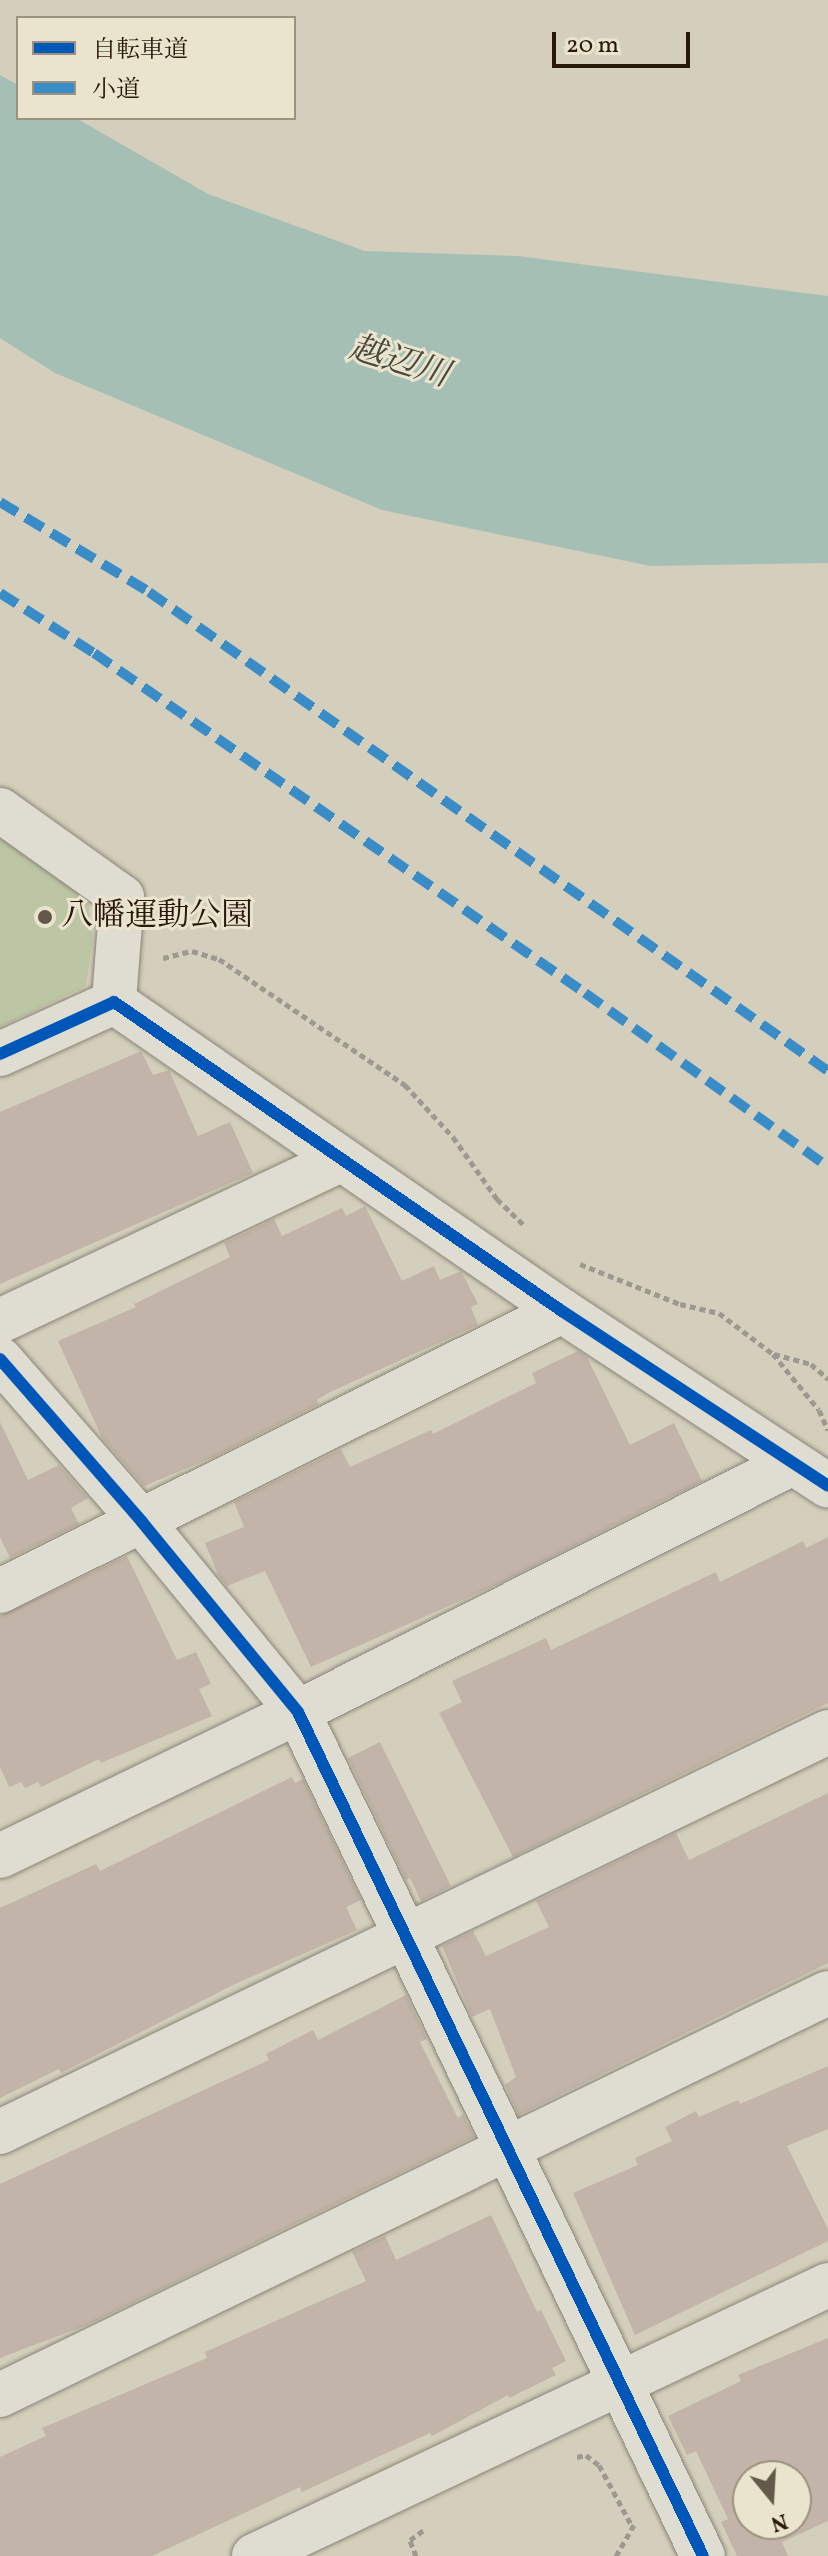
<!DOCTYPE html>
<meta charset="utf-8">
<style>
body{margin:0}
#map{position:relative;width:828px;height:2556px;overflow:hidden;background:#d4cfbc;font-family:Vollkorn,"Noto Serif JP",serif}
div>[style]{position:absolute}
.green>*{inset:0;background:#bdc6a4}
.water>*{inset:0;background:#a6bfb4}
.building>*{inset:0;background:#c2b4a8}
.path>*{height:5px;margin-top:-2.5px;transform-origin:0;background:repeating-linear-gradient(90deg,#9d9990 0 6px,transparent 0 10px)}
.roads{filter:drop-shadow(0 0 2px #898477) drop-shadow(0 0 2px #898477)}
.street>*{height:44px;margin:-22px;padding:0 22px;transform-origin:22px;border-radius:22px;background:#dfdcd2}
.quiet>*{height:10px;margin-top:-5px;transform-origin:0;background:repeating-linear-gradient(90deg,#3a8cc6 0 20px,transparent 0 30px)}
.cycleway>*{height:12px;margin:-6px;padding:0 6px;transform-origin:6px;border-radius:6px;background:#0057b8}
.dots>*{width:22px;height:22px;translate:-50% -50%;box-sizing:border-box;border:4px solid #eae3cd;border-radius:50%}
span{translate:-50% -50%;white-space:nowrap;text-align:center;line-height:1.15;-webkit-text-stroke:6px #eae3cd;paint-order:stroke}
.poi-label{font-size:32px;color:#28180a}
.left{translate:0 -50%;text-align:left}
.water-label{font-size:34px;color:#48483c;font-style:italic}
.legend{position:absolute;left:16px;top:16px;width:280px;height:104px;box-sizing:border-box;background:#eae3cd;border:2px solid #9c927f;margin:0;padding:10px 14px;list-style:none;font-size:24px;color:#28180a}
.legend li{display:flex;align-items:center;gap:16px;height:40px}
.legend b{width:40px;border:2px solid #9c927f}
.north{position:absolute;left:732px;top:2460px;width:80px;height:80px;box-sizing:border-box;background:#eae3cd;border:2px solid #9c927f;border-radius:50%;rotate:162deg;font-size:22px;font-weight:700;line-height:32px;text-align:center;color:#28180a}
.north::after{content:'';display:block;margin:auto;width:28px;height:36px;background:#645848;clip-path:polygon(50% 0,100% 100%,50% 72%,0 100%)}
.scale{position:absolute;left:552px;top:32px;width:138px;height:36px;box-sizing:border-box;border:4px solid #28180a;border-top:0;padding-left:10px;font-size:24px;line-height:28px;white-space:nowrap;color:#28180a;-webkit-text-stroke:6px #eae3cd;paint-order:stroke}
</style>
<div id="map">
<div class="green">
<div style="clip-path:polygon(0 835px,87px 896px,93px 937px,86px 986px,0 1027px)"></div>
</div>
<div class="water">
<div style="clip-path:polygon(0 75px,18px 85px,18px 118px,76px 118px,208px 194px,365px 251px,518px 256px,828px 296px,828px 563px,650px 566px,382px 510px,55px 373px,0 338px)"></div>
</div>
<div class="building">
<div style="clip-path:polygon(141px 1051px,153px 1075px,169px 1070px,198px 1136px,230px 1122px,253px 1173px,0 1284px,0 1112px)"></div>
<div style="clip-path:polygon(365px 1206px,402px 1281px,434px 1266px,440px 1280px,461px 1271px,478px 1304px,471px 1307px,478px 1325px,328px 1393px,317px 1400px,319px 1404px,216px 1456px,144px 1486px,102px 1438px,58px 1341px,136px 1307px,134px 1304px,230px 1257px,224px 1243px,274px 1219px,282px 1236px,342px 1208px,346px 1216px)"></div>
<div style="clip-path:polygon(578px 1351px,587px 1357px,630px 1445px,674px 1423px,702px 1481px,494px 1586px,311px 1667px,265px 1571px,227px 1586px,219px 1577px,205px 1543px,244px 1527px,234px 1502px,341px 1449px,350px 1467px,431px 1430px,433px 1434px,536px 1383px,532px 1373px)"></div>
<div style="clip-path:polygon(0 1422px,28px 1480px,59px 1465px,88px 1498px,71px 1508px,79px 1524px,10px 1558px,0 1537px)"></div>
<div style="clip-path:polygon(828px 1537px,828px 1703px,513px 1857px,439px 1713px,462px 1702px,452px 1681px,546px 1638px,551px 1650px,716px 1572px,720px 1582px,803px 1541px,806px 1548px)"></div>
<div style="clip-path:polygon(127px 1556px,177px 1660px,196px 1652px,211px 1684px,199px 1689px,212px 1716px,101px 1763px,99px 1759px,41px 1787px,38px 1782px,25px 1788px,21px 1782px,9px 1787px,0 1767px,0 1616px)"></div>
<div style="clip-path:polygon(380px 1742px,451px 1886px,421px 1901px,410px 1878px,406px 1880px,348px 1758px)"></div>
<div style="clip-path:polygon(292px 1777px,295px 1783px,303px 1779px,361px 1900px,346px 1907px,357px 1930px,233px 1985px,61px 2073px,59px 2069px,0 2098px,0 1908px,96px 1864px,100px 1871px)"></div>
<div style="clip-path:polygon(828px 1793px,828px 1963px,519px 2115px,505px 2085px,516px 2077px,490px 2009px,472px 2017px,442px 1946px,473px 1931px,486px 1956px,549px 1927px,536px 1901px,676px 1833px,689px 1860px)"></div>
<div style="clip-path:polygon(406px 1995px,427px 2039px,420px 2042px,458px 2118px,463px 2114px,474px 2137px,87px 2325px,0 2358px,0 2184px,269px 2060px,266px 2054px,313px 2030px,318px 2040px)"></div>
<div style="clip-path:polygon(828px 2066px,828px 2129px,787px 2146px,828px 2229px,828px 2241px,635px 2335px,573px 2193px,638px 2165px,635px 2158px,672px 2141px,665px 2127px,696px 2111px,699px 2117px,738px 2100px,740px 2104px)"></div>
<div style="clip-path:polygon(491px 2215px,537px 2312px,541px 2310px,566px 2361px,552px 2368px,556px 2375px,509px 2398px,508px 2395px,432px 2436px,430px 2433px,302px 2492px,300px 2487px,152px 2556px,0 2556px,0 2457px,46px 2436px,42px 2428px,207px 2358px,205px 2352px,366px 2281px,352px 2252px,385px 2236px,396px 2260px)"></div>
<div style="clip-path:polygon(evenodd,828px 2338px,828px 2521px,782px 2542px,788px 2556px,737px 2556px,721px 2522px,728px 2519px,696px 2451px,687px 2455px,668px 2416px,741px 2381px,738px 2375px,828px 2338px,748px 2476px,796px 2476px,796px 2524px,748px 2524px,748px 2476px)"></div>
</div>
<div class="path">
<div style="left:163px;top:958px;width:30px;rotate:-14deg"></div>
<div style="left:192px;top:951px;width:28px;rotate:17deg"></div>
<div style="left:219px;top:959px;width:225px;rotate:34.1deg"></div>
<div style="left:405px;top:1085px;width:71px;rotate:47.3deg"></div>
<div style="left:453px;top:1137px;width:76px;rotate:54.6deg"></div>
<div style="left:497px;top:1199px;width:40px;rotate:44deg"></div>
<div style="left:580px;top:1264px;width:108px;rotate:21.8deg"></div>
<div style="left:680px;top:1304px;width:40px;rotate:13deg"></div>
<div style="left:719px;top:1313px;width:68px;rotate:37.2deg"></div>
<div style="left:773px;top:1354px;width:72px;rotate:50.6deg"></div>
<div style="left:819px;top:1410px;width:22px;rotate:66deg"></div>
<div style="left:774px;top:1354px;width:38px;rotate:15deg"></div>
<div style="left:811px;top:1364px;width:23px;rotate:41deg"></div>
<div style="left:577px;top:2457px;width:9px;rotate:-13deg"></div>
<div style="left:586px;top:2455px;width:16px;rotate:38deg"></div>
<div style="left:599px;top:2465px;width:69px;rotate:61.6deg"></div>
<div style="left:416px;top:2556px;width:17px;rotate:-111deg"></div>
<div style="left:410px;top:2540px;width:17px;rotate:-36deg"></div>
<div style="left:616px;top:2556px;width:36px;rotate:-60deg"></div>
</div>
<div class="roads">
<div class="street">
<div style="left:0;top:810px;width:150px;rotate:35.5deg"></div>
<div style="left:122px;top:897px;width:105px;rotate:94.4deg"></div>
<div style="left:0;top:1054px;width:125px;rotate:-24.5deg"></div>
<div style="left:114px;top:1002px;width:544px;rotate:34.6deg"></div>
<div style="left:562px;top:1311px;width:318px;rotate:33.3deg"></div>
<div style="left:0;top:1321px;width:378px;rotate:-25.3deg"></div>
<div style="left:0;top:1359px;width:216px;rotate:48.9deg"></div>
<div style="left:142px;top:1522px;width:246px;rotate:50.6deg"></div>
<div style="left:298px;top:1712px;width:936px;rotate:64.37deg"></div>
<div style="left:0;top:1591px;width:628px;rotate:-26.48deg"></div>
<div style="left:0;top:1856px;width:331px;rotate:-25.8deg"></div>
<div style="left:298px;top:1712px;width:552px;rotate:-26.7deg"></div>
<div style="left:0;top:2132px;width:920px;rotate:-25.78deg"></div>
<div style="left:0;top:2395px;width:920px;rotate:-25.9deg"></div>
<div style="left:254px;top:2556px;width:635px;rotate:-25.27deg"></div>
</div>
</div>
<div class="quiet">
<div style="left:0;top:502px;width:174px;rotate:31.1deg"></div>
<div style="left:149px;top:592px;width:831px;rotate:35.2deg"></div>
<div style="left:0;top:593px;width:112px;rotate:32.6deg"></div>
<div style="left:94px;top:653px;width:597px;rotate:34.7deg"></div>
<div style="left:585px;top:993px;width:299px;rotate:35.6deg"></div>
</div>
<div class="cycleway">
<div style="left:0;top:1054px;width:125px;rotate:-24.5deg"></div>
<div style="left:114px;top:1002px;width:544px;rotate:34.6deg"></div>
<div style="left:562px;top:1311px;width:318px;rotate:33.3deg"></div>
<div style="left:0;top:1359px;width:216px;rotate:48.9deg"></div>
<div style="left:142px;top:1522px;width:246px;rotate:50.6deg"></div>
<div style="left:298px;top:1712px;width:936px;rotate:64.37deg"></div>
</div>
<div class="dots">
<div style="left:45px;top:917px;background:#645848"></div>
</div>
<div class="poi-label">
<span class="left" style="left:61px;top:917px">八幡運動公園</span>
</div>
<div class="water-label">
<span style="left:399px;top:363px;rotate:17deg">越辺川</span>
</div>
<ul class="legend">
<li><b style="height:10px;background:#0057b8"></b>自転車道</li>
<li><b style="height:10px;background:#3a8cc6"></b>小道</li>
</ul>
<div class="north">N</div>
<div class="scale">20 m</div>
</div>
